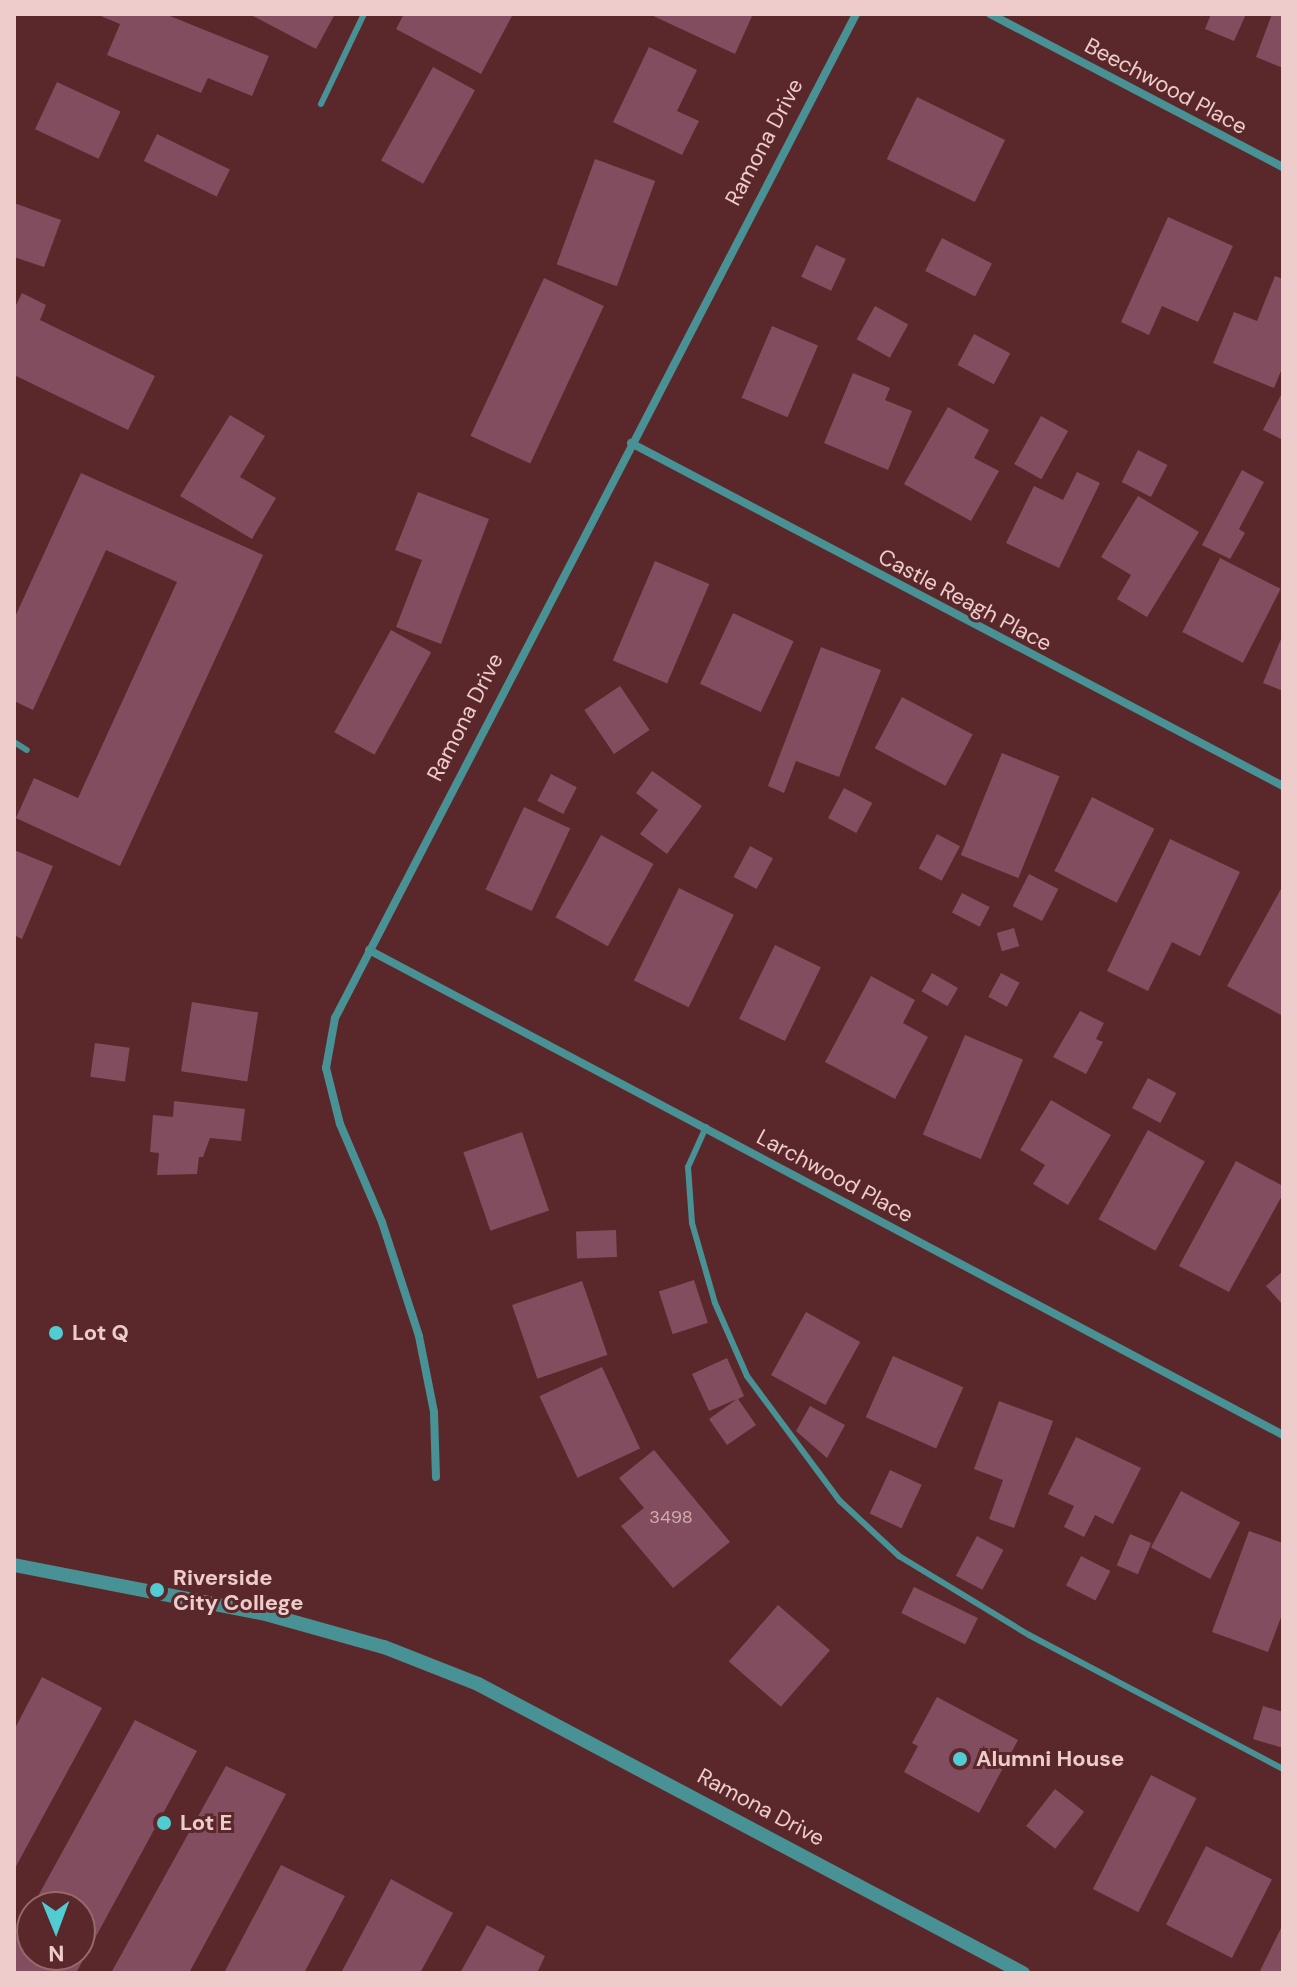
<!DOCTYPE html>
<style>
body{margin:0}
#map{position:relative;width:1297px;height:1987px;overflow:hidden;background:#5a282a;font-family:"DM Sans",sans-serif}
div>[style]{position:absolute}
.building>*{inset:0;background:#824d5e;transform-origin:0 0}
.service>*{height:6px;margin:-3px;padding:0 3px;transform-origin:3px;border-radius:3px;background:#489194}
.minor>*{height:8px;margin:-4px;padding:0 4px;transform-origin:4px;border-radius:4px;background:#489194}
.tertiary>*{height:14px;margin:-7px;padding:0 7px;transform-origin:7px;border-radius:7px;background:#489194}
.dots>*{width:22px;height:22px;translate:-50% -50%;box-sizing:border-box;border:4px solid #5a282a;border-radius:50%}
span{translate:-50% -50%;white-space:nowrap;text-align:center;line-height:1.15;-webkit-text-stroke:6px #5a282a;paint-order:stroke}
.number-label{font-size:18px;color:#d2acb0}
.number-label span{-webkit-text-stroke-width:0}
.street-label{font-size:22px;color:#edcccb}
.poi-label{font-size:22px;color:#edcccb;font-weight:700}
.left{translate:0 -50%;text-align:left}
.frame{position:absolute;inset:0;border:16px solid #edcccb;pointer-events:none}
.north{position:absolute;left:16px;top:1891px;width:80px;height:80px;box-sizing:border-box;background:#5a282a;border:2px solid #956a6a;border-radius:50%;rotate:179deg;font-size:22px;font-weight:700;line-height:32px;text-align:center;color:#edcccb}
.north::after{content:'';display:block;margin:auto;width:28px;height:36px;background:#51ccd2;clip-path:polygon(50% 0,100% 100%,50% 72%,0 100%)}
</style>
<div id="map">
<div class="building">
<div style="clip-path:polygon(96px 14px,165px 14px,269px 56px,252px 96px,208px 78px,201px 93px,107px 55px,120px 24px)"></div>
<div style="clip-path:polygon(249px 14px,335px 14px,316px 49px)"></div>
<div style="clip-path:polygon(404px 14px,513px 14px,481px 74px,396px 29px)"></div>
<div style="clip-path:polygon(649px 14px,753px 14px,735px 54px)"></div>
<div style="clip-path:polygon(1211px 14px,1246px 14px,1234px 41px,1205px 29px)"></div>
<div style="clip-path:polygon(1272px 14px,1283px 14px,1283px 68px,1256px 57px)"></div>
<div style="clip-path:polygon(649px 47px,697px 70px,677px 111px,699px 121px,682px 155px,613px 122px)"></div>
<div style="left:433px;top:67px;width:48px;height:107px;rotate:29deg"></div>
<div style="left:57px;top:82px;width:70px;height:52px;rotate:25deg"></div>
<div style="left:917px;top:97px;width:98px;height:69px;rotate:26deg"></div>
<div style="left:157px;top:134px;width:81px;height:30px;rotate:26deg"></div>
<div style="left:595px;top:159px;width:64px;height:112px;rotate:20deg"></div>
<div style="clip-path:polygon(14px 203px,61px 220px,44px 267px,14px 257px)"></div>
<div style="clip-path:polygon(1168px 217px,1233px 246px,1198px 322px,1162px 306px,1149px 335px,1121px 322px)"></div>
<div style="left:942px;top:238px;width:56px;height:37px;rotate:27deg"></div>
<div style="left:816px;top:245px;width:33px;height:35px;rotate:25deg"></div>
<div style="clip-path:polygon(1275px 276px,1283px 279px,1283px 366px,1274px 388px,1213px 363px,1234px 312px,1257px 321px)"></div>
<div style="left:544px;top:278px;width:66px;height:174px;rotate:25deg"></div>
<div style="clip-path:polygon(22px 293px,46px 305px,40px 320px,155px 376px,128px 430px,14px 375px,14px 309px)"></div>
<div style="left:875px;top:306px;width:38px;height:38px;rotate:29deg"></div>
<div style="left:772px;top:326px;width:50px;height:78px;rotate:23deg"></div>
<div style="left:974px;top:334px;width:41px;height:35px;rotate:28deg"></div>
<div style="clip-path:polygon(853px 373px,890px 388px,885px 400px,912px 411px,888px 470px,824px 443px)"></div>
<div style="clip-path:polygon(1283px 391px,1283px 440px,1263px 430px)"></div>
<div style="clip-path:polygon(948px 407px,989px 430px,974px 458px,999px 471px,971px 521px,904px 484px)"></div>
<div style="clip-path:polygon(230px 415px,265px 436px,240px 477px,276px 498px,252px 539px,180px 496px)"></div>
<div style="left:1041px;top:416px;width:31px;height:55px;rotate:29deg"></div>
<div style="left:1138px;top:450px;width:33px;height:36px;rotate:27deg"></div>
<div style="clip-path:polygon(1242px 470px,1264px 482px,1239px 529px,1245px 533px,1230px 559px,1202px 545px)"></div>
<div style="clip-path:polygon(1077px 472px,1100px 483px,1059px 568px,1006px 543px,1034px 486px,1063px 500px)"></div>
<div style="clip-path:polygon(81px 473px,263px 555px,120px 866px,16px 818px,34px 778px,78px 798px,177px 582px,106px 550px,33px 710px,14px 701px,14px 619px)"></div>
<div style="clip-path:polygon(418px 492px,489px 519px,441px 644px,396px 627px,422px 560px,395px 550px)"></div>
<div style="clip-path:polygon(1138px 496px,1199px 532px,1147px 617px,1117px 599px,1131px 575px,1101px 557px)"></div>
<div style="left:1220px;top:558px;width:68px;height:83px;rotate:27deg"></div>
<div style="left:655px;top:561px;width:59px;height:108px;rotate:23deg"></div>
<div style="left:733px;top:613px;width:67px;height:78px;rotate:25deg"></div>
<div style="left:391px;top:630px;width:46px;height:117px;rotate:29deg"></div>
<div style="clip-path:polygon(1283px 634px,1283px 691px,1263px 683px)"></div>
<div style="clip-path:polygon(821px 647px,881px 670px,839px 777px,796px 761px,784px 793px,768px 786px)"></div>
<div style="left:620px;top:686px;width:53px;height:43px;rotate:56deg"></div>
<div style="left:902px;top:697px;width:80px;height:58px;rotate:28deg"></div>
<div style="left:1002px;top:753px;width:62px;height:110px;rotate:22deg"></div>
<div style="clip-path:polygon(652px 771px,702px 806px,667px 854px,640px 834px,658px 810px,636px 793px)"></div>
<div style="left:551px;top:774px;width:29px;height:30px;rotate:27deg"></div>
<div style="left:844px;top:788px;width:32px;height:34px;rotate:28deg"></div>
<div style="left:1092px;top:797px;width:70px;height:83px;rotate:27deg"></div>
<div style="left:524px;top:807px;width:51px;height:91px;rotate:25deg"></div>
<div style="left:937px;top:834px;width:26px;height:39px;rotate:28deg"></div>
<div style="left:601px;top:835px;width:60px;height:94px;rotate:29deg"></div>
<div style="clip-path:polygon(1170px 839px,1240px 872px,1200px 956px,1172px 942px,1148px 991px,1107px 971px)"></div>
<div style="left:750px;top:846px;width:26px;height:35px;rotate:28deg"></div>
<div style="clip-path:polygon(14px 850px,53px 866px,22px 939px,14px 935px)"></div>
<div style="left:1029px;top:874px;width:33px;height:36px;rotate:27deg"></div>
<div style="left:679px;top:888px;width:61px;height:103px;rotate:26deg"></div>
<div style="clip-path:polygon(1281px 889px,1283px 890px,1283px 1016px,1227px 986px)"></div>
<div style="left:962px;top:893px;width:31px;height:22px;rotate:27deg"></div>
<div style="left:1014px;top:928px;width:19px;height:18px;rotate:74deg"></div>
<div style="left:775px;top:945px;width:51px;height:82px;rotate:26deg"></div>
<div style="left:932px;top:973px;width:30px;height:21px;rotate:30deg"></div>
<div style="left:1001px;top:973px;width:21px;height:27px;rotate:28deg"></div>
<div style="clip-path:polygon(871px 976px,915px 1000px,903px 1023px,928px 1037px,895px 1099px,825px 1062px)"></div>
<div style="left:192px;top:1002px;width:67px;height:70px;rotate:9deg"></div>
<div style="clip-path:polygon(1080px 1011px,1104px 1023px,1096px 1039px,1103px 1042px,1086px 1074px,1053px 1057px)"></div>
<div style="left:965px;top:1035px;width:63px;height:108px;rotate:23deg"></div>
<div style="left:95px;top:1043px;width:35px;height:34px;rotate:8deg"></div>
<div style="left:1148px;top:1078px;width:32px;height:34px;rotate:28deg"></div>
<div style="clip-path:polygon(1051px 1100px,1111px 1135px,1068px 1205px,1033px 1184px,1045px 1165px,1020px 1150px)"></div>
<div style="clip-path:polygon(174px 1101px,245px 1109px,241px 1141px,210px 1138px,203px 1157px,199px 1157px,197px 1174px,157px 1175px,159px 1153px,150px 1152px,153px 1115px,173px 1117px)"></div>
<div style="left:1148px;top:1130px;width:65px;height:102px;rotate:29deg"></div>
<div style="left:522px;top:1132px;width:83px;height:62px;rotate:71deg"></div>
<div style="clip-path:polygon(1236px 1161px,1283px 1186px,1283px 1194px,1229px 1292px,1179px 1266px)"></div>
<div style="left:616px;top:1230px;width:27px;height:40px;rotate:88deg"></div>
<div style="clip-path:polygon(1283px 1271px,1283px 1305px,1266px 1286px)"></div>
<div style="left:694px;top:1280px;width:45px;height:37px;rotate:72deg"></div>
<div style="left:582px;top:1281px;width:78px;height:74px;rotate:71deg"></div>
<div style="left:806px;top:1312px;width:62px;height:72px;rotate:29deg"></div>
<div style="left:893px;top:1356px;width:77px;height:67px;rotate:24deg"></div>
<div style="clip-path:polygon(727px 1358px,744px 1396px,738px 1399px,756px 1425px,727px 1445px,709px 1419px,737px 1399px,709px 1411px,692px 1374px)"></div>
<div style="left:602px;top:1367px;width:90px;height:69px;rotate:65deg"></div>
<div style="clip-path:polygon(999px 1401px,1053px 1421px,1014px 1528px,989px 1519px,1003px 1480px,974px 1469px)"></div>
<div style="clip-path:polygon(810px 1406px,845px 1425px,827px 1458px,796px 1431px)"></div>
<div style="clip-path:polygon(1076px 1437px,1141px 1468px,1113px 1524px,1095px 1515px,1084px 1537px,1064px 1527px,1074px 1506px,1048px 1494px)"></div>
<div style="clip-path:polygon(654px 1450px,730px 1542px,673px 1588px,621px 1526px,644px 1508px,619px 1478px)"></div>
<div style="left:890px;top:1470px;width:35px;height:48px;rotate:25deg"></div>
<div style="left:1181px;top:1491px;width:67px;height:64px;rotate:28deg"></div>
<div style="clip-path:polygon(1249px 1531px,1283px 1543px,1283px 1612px,1268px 1652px,1212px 1632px)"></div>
<div style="left:1130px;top:1534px;width:23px;height:34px;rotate:23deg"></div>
<div style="left:977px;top:1536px;width:30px;height:45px;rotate:28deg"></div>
<div style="left:1081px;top:1556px;width:33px;height:33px;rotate:27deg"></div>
<div style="left:914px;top:1587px;width:71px;height:29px;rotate:26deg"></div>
<div style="left:778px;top:1605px;width:69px;height:75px;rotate:41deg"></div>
<div style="clip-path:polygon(42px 1677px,102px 1708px,14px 1870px,14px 1730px)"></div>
<div style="clip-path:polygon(937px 1697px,1018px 1740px,979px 1813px,904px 1772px,918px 1746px,912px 1743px)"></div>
<div style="clip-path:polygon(1263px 1706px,1283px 1712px,1283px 1748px,1253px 1739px)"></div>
<div style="clip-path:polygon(135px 1720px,197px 1751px,76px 1973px,14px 1973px,14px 1940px,32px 1907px,32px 1955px,80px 1955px,80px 1907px,32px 1907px)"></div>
<div style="clip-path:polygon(226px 1766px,286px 1794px,189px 1973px,111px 1973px)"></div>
<div style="left:1151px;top:1775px;width:51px;height:128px;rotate:27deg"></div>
<div style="left:1055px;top:1789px;width:37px;height:47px;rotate:38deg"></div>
<div style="left:1206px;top:1846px;width:74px;height:88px;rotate:27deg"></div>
<div style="clip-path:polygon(281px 1865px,345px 1896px,304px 1973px,224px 1973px)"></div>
<div style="clip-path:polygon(391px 1879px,453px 1913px,420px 1973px,341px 1973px)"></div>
<div style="clip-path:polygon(1283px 1924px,1283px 1973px,1259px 1973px)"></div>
<div style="clip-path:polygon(487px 1925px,545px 1956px,537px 1973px,460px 1973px)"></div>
</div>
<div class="service">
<div style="left:321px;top:104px;width:100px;rotate:-64.5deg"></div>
<div style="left:14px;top:742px;width:15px;rotate:32deg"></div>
<div style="left:706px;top:1127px;width:44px;rotate:114.2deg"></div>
<div style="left:688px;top:1167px;width:56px;rotate:85.9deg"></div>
<div style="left:692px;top:1223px;width:83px;rotate:74deg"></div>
<div style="left:715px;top:1303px;width:80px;rotate:66.3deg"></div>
<div style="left:747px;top:1376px;width:156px;rotate:53.4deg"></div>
<div style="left:840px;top:1501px;width:81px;rotate:43deg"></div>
<div style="left:899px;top:1556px;width:152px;rotate:31.3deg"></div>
<div style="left:1029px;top:1635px;width:287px;rotate:27.8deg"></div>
</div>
<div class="minor">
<div style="left:990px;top:14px;width:331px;rotate:27.6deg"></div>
<div style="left:631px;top:443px;width:737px;rotate:27.75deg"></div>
<div style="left:369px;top:950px;width:1035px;rotate:27.95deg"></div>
<div style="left:436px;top:1477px;width:65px;rotate:-91.8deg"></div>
<div style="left:434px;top:1412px;width:77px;rotate:-101.2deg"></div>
<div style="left:419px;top:1336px;width:120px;rotate:-108deg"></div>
<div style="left:382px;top:1222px;width:107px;rotate:-113.2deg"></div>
<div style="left:340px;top:1124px;width:58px;rotate:-104deg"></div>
<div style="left:326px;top:1068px;width:51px;rotate:-79.8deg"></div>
<div style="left:335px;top:1018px;width:1131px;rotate:-62.57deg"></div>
</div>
<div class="tertiary">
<div style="left:14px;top:1565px;width:253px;rotate:11deg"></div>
<div style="left:262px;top:1613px;width:127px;rotate:15.6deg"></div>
<div style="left:384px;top:1647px;width:101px;rotate:21.5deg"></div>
<div style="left:478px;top:1684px;width:617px;rotate:27.94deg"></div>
</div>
<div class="dots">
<div style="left:56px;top:1333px;background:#51ccd2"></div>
<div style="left:157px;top:1590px;background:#51ccd2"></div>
<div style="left:960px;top:1759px;background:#51ccd2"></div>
<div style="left:164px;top:1823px;background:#51ccd2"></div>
</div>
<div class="number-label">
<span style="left:671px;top:1517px">3498</span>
</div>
<div class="street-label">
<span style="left:1166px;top:86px;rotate:28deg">Beechwood Place</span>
<span style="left:764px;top:142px;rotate:-62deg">Ramona Drive</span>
<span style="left:965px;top:600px;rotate:28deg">Castle Reagh Place</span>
<span style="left:465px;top:717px;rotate:-63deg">Ramona Drive</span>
<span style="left:835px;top:1176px;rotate:28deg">Larchwood Place</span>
<span style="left:761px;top:1807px;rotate:28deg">Ramona Drive</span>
</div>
<div class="poi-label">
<span class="left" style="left:72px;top:1333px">Lot Q</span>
<span class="left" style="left:173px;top:1590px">Riverside<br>City College</span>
<span class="left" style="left:976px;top:1759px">Alumni House</span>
<span class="left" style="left:180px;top:1823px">Lot E</span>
</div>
<div class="frame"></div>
<div class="north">N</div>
</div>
